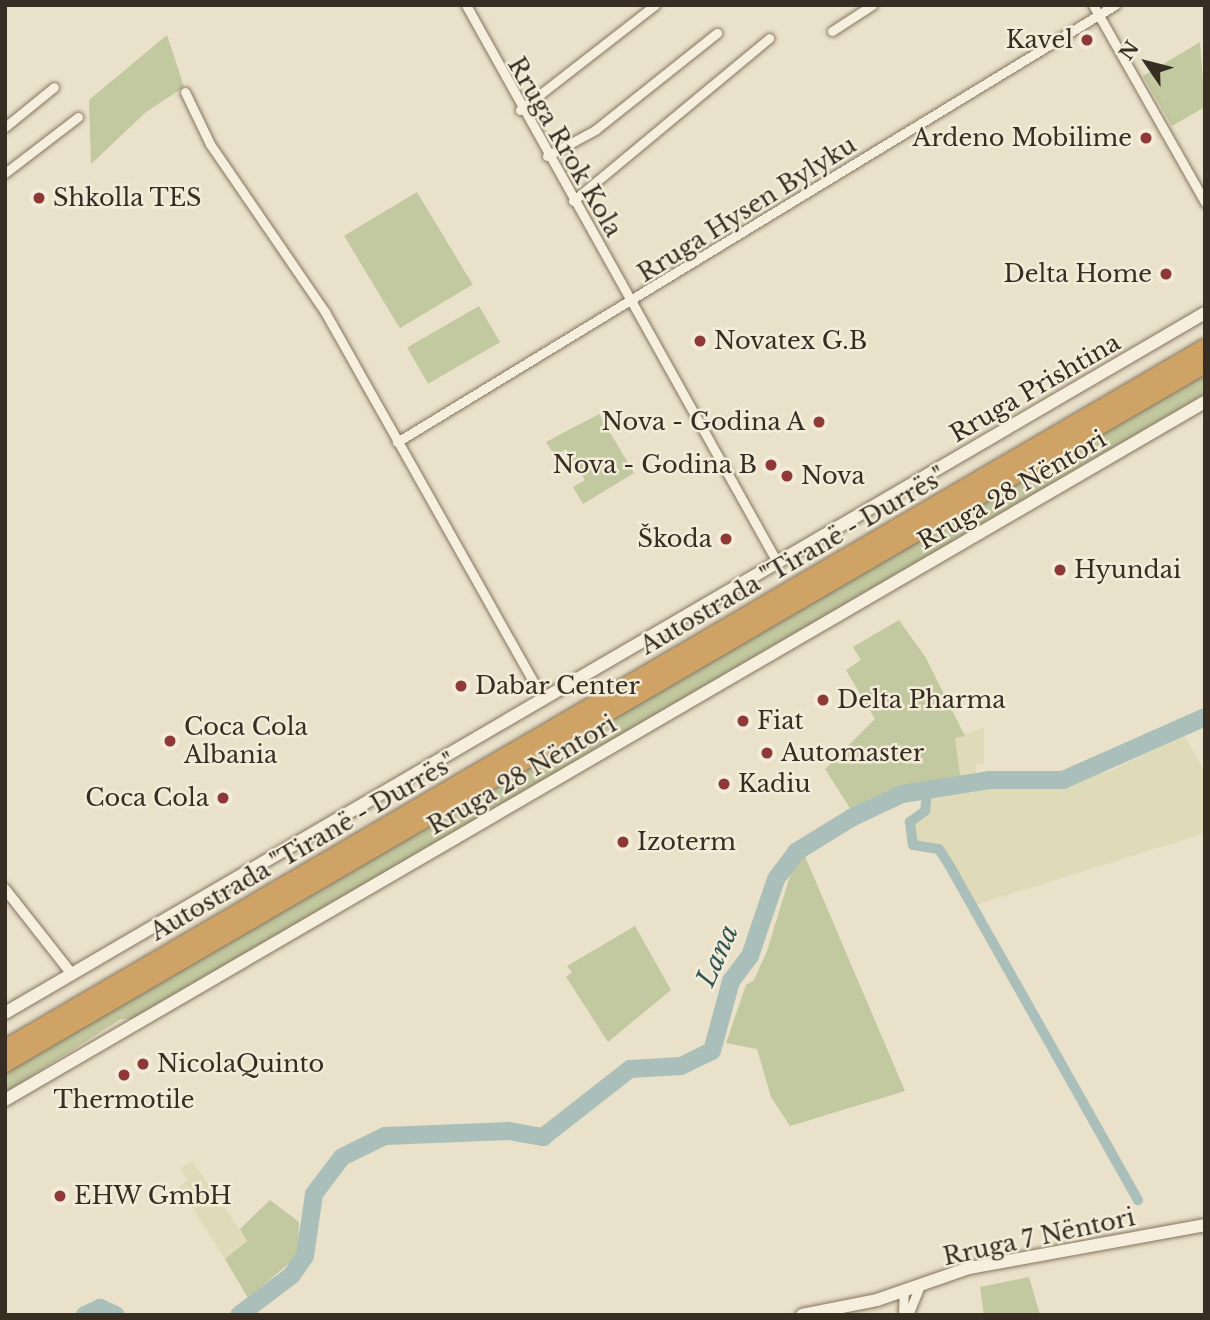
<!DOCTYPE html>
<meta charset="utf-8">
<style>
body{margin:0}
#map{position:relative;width:1210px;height:1320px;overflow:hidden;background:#eae1ca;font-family:"Libre Baskerville",serif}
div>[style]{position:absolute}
.farmland>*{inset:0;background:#dfdab8}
.green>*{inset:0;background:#c2c89f;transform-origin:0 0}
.canal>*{height:10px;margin:-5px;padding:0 5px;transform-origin:5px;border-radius:5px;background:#aabfb9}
.river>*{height:18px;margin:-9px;padding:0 9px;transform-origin:9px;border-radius:9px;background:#aabfb9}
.roads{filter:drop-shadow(0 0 2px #857560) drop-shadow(0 0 2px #857560)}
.minor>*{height:9px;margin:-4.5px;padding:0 4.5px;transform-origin:4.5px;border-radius:4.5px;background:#f6efdd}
.tertiary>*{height:10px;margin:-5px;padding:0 5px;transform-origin:5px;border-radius:5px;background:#f6efdd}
.secondary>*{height:12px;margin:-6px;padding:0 6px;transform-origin:6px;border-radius:6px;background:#f6efdd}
.motorway>*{height:16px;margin:-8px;padding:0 8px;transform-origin:8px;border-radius:8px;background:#cfa365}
.dots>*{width:19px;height:19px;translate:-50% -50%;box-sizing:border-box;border:4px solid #f2ecd9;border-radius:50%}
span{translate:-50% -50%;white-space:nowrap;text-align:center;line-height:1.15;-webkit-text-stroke:5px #f2ecd9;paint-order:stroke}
.poi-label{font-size:24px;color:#372d22}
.right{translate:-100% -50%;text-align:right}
.left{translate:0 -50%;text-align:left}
.street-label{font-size:24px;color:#372d22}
.water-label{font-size:26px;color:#335554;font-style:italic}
.frame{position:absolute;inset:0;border:7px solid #372d22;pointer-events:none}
.north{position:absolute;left:1112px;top:28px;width:70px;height:70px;-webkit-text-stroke:5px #f2ecd9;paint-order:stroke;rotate:305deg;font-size:19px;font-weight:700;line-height:28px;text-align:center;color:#372d22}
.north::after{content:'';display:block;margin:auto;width:24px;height:32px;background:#372d22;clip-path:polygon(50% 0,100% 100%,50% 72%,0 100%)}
</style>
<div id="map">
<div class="farmland">
<div style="clip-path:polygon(984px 728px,984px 764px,976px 765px,976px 775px,960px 779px,955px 737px)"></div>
<div style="clip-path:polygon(1184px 735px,1205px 772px,1205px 833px,975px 905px,941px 848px,916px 842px,913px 819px,934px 798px,1006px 786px,1052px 789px,1113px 770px)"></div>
<div style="clip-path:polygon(192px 1161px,247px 1240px,225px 1259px,179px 1187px,188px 1180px,180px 1169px)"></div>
</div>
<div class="green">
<div style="clip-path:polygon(167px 35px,184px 87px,146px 112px,91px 164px,89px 100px)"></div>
<div style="clip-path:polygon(1200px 42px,1205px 107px,1172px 126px,1143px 76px)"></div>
<div style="left:417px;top:192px;width:108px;height:85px;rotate:59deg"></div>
<div style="left:479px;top:306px;width:42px;height:83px;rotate:60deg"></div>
<div style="clip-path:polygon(1205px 371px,1205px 394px,134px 1019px,121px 1019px,5px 1093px,5px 1072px)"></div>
<div style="clip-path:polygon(599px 414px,634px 473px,583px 504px,573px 487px,585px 480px,566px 449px,555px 456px,546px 442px)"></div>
<div style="clip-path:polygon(899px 620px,926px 658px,965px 736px,955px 738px,961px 783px,902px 790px,853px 813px,825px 769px,875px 719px,846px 670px,861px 660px,853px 647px)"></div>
<div style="clip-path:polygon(804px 854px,905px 1091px,790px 1126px,771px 1097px,757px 1049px,726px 1043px,746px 985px,754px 980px,767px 951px,793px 866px)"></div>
<div style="clip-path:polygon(635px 926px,671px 990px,608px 1042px,566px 977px,572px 972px,567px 966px)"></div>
<div style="clip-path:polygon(270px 1200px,299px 1222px,298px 1256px,248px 1298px,225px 1259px,247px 1241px,240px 1229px)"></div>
<div style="clip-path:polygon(1029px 1277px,1040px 1315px,984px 1315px,980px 1287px)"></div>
</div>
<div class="canal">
<div style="left:927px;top:793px;width:18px;rotate:96deg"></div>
<div style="left:925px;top:811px;width:19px;rotate:144deg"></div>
<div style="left:910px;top:822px;width:23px;rotate:83deg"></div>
<div style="left:913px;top:845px;width:26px;rotate:9deg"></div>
<div style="left:939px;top:849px;width:25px;rotate:58deg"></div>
<div style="left:952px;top:870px;width:379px;rotate:60.6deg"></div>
</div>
<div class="river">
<div style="left:85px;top:1315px;width:17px;rotate:-25deg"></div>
<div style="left:100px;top:1308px;width:17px;rotate:24deg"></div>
<div style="left:239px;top:1315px;width:66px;rotate:-37deg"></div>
<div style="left:292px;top:1275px;width:23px;rotate:-56deg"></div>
<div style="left:305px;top:1256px;width:63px;rotate:-81.7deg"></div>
<div style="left:314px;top:1194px;width:46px;rotate:-52.9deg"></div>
<div style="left:342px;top:1157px;width:48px;rotate:-26deg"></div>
<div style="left:385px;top:1136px;width:124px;rotate:-2.3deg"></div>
<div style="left:509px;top:1131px;width:35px;rotate:10deg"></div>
<div style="left:543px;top:1137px;width:110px;rotate:-38deg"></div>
<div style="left:630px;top:1069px;width:51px;rotate:-3.4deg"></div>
<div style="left:681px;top:1066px;width:34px;rotate:-26deg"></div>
<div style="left:712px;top:1051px;width:73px;rotate:-74.8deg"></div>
<div style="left:731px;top:981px;width:31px;rotate:-53deg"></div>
<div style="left:750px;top:956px;width:81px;rotate:-71.3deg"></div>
<div style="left:776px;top:879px;width:34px;rotate:-53deg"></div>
<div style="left:796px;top:852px;width:65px;rotate:-31.7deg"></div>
<div style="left:851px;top:818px;width:56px;rotate:-25.2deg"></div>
<div style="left:902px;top:794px;width:88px;rotate:-9.1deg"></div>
<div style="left:989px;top:780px;width:74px"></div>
<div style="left:1063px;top:780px;width:155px;rotate:-23.9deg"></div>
</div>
<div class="roads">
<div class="minor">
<div style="left:466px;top:5px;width:638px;rotate:60.82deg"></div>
<div style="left:1093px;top:5px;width:227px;rotate:60.4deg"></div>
<div style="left:832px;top:31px;width:48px;rotate:-33deg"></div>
<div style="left:185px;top:92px;width:58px;rotate:64.3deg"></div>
<div style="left:210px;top:144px;width:204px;rotate:55.6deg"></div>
<div style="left:325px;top:312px;width:442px;rotate:60.6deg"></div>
<div style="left:520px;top:110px;width:171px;rotate:-37.9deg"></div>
<div style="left:5px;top:127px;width:63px;rotate:-39.2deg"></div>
<div style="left:547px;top:156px;width:55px;rotate:-28.4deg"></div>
<div style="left:595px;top:130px;width:156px;rotate:-38.5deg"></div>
<div style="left:5px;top:173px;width:92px;rotate:-37.5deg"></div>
<div style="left:573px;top:201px;width:255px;rotate:-39.7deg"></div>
<div style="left:397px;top:442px;width:841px;rotate:-31.33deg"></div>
<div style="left:903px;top:1315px;width:24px;rotate:-88deg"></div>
<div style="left:908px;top:1315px;width:31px;rotate:-68deg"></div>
</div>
<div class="tertiary">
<div style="left:5px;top:889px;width:108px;rotate:51.8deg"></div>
</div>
<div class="secondary">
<div style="left:5px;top:1013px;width:1389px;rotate:-30.26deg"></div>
<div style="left:5px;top:1100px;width:1388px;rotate:-30.19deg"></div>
<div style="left:802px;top:1315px;width:76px;rotate:-11.3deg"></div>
<div style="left:877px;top:1300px;width:97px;rotate:-19.2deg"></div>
<div style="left:969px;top:1268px;width:240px;rotate:-10.3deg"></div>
</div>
<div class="motorway">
<div style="left:5px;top:1048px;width:1390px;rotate:-30.29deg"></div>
<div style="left:5px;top:1064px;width:1389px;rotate:-30.22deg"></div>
</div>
</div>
<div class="dots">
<div style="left:1087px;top:40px;background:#8e3837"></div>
<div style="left:1146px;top:138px;background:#8e3837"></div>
<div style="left:39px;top:198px;background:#8e3837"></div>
<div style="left:1166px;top:274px;background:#8e3837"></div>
<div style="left:700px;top:341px;background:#8e3837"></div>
<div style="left:819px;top:422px;background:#8e3837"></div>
<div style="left:771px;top:465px;background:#8e3837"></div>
<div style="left:787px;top:476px;background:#8e3837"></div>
<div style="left:726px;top:539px;background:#8e3837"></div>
<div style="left:1060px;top:570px;background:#8e3837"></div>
<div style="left:461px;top:686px;background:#8e3837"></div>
<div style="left:823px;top:700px;background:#8e3837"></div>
<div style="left:743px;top:721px;background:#8e3837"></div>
<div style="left:170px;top:741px;background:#8e3837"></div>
<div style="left:767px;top:753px;background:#8e3837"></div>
<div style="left:724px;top:784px;background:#8e3837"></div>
<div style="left:223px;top:798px;background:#8e3837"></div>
<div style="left:623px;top:842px;background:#8e3837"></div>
<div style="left:143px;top:1064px;background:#8e3837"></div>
<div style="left:124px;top:1075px;background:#8e3837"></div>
<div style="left:60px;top:1196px;background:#8e3837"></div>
</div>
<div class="poi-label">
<span class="right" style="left:1073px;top:40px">Kavel</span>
<span class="right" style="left:1132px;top:138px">Ardeno Mobilime</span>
<span class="left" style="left:53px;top:198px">Shkolla TES</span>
<span class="right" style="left:1152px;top:274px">Delta Home</span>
<span class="left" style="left:714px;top:341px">Novatex G.B</span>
<span class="right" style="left:805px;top:422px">Nova - Godina A</span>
<span class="right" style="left:757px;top:465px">Nova - Godina B</span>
<span class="left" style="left:801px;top:476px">Nova</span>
<span class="right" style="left:712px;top:539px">Škoda</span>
<span class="left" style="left:1074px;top:570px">Hyundai</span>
<span class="left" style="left:475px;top:686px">Dabar Center</span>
<span class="left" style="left:837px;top:700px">Delta Pharma</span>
<span class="left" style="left:757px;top:721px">Fiat</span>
<span class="left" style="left:184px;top:741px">Coca Cola<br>Albania</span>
<span class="left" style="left:781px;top:753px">Automaster</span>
<span class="left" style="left:738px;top:784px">Kadiu</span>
<span class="right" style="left:209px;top:798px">Coca Cola</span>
<span class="left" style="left:637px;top:842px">Izoterm</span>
<span class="left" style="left:157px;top:1064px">NicolaQuinto</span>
<span style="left:124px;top:1100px">Thermotile</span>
<span class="left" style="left:74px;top:1196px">EHW GmbH</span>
</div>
<div class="street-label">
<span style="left:565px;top:147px;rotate:60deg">Rruga Rrok Kola</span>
<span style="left:747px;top:209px;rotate:-32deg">Rruga Hysen Bylyku</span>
<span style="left:1035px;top:388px;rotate:-30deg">Rruga Prishtina</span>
<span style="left:1012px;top:490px;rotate:-30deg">Rruga 28 Nëntori</span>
<span style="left:793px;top:561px;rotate:-30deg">Autostrada "Tiranë - Durrës"</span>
<span style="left:522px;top:775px;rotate:-30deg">Rruga 28 Nëntori</span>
<span style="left:303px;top:847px;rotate:-30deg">Autostrada "Tiranë - Durrës"</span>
<span style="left:1039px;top:1237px;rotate:-12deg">Rruga 7 Nëntori</span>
</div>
<div class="water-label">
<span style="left:718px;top:956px;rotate:-66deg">Lana</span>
</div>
<div class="frame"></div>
<div class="north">N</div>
</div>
